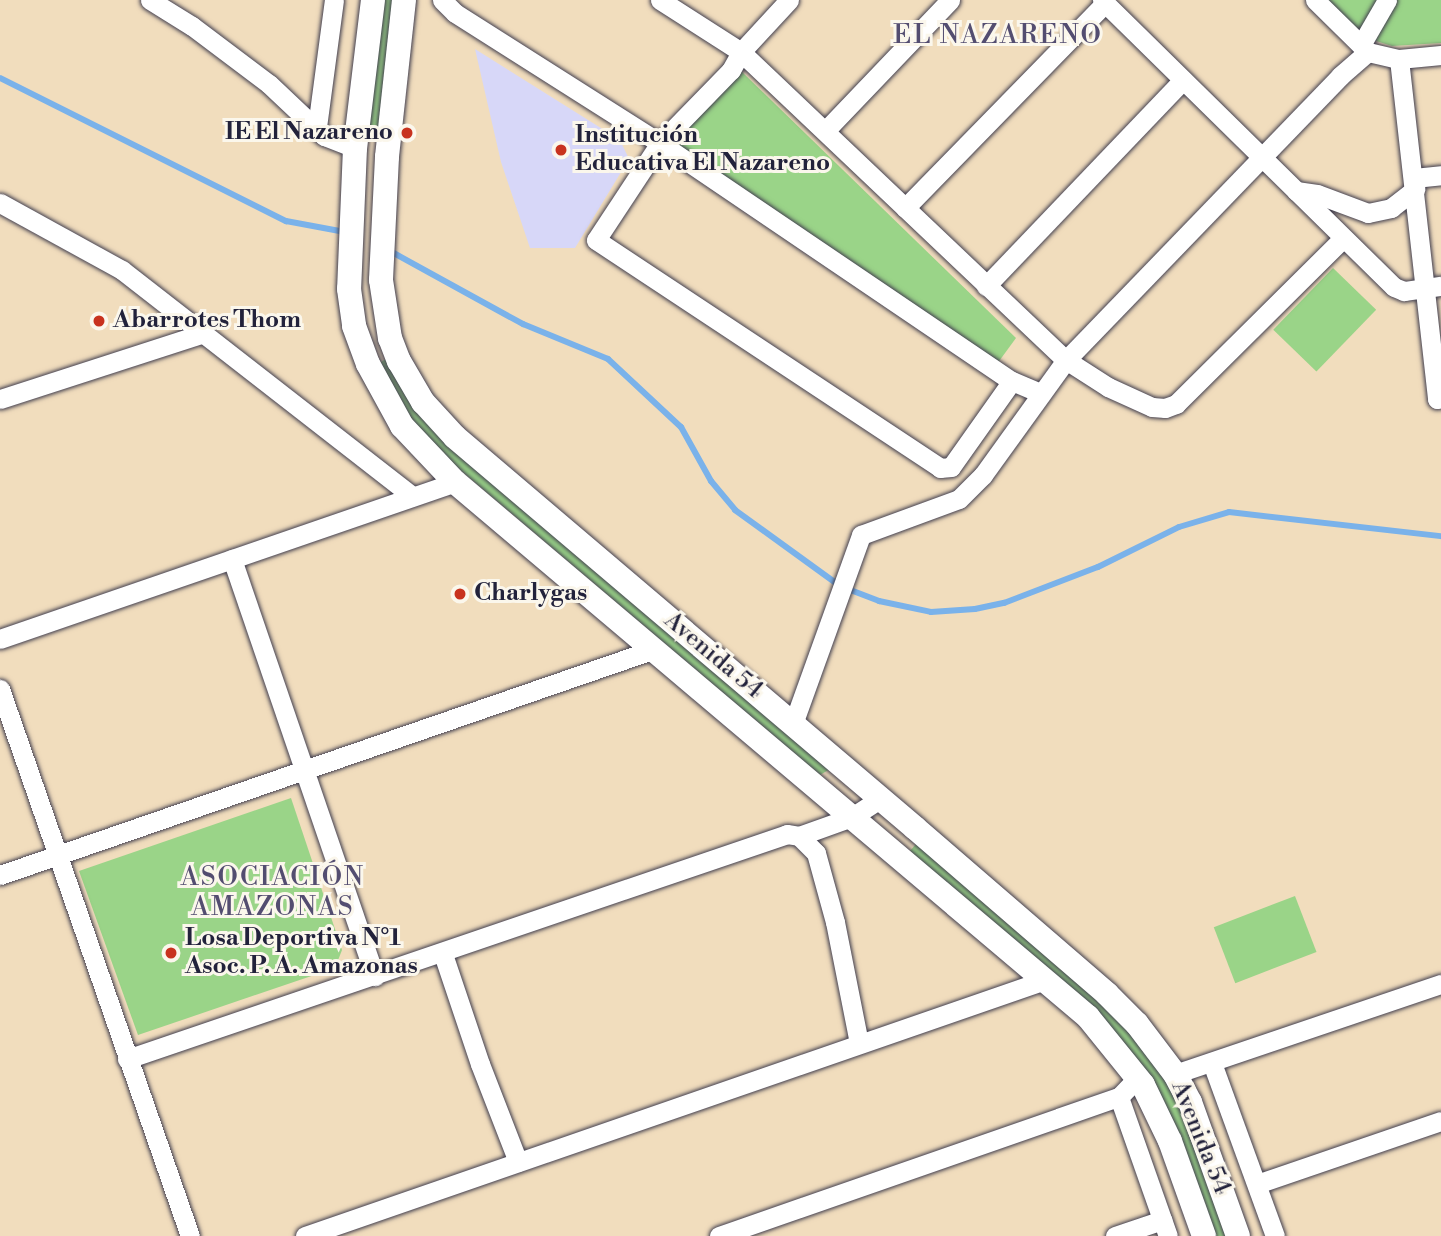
<!DOCTYPE html>
<meta charset="utf-8">
<style>
body{margin:0}
#map{position:relative;width:1441px;height:1236px;overflow:hidden;background:#f1ddbd;font-family:"Libre Bodoni",serif}
div>[style]{position:absolute}
.built>*{inset:0;background:#d7d7f8}
.green>*{inset:0;background:#9ad488;transform-origin:0 0}
.stream>*{height:6px;margin:-3px;padding:0 3px;transform-origin:3px;border-radius:3px;background:#7ab2ea}
.roads{filter:drop-shadow(0 0 2px #413e4e) drop-shadow(0 0 2px #413e4e)}
.minor>*{height:19px;margin:-9.5px;padding:0 9.5px;transform-origin:9.5px;border-radius:9.5px;background:#fff}
.major>*{height:24px;margin:-12px;padding:0 12px;transform-origin:12px;border-radius:12px;background:#fff}
.dots>*{width:19px;height:19px;translate:-50% -50%;box-sizing:border-box;border:4px solid #fbf7ec;border-radius:50%}
span{translate:-50% -50%;white-space:nowrap;text-align:center;line-height:1.15;-webkit-text-stroke:6px #fbf7ec;paint-order:stroke}
.poi-label{font-size:24px;color:#22223b;font-weight:700}
.right{translate:-100% -50%;text-align:right}
.left{translate:0 -50%;text-align:left}
.street-label{font-size:24px;color:#22223b}
.neighbourhood-label{font-size:26px;color:#534d70;letter-spacing:2px}
</style>
<div id="map">
<div class="built">
<div style="clip-path:polygon(475px 49px,620px 140px,629px 159px,575px 248px,530px 248px,501px 162px)"></div>
</div>
<div class="green">
<div style="clip-path:polygon(382px 0,395px 0,379px 138px,375px 140px,368px 135px)"></div>
<div style="clip-path:polygon(1326px 0,1377px 0,1360px 34px)"></div>
<div style="clip-path:polygon(1396px 0,1441px 0,1441px 43px,1392px 46px,1373px 40px)"></div>
<div style="clip-path:polygon(740px 70px,1016px 338px,997px 364px,677px 146px,677px 137px)"></div>
<div style="left:1333px;top:268px;width:60px;height:86px;rotate:44deg"></div>
<div style="clip-path:polygon(386px 359px,830px 769px,820px 775px,439px 452px,412px 422px,382px 368px,381px 362px)"></div>
<div style="clip-path:polygon(291px 798px,342px 950px,335px 968px,138px 1035px,79px 871px)"></div>
<div style="clip-path:polygon(916px 844px,1105px 1005px,1161px 1070px,1183px 1114px,1226px 1236px,1213px 1236px,1150px 1079px,910px 851px)"></div>
<div style="left:1295px;top:896px;width:60px;height:87px;rotate:69deg"></div>
</div>
<div class="stream">
<div style="left:0;top:78px;width:320px;rotate:26.6deg"></div>
<div style="left:286px;top:221px;width:60px;rotate:10.6deg"></div>
<div style="left:390px;top:251px;width:152px;rotate:28.8deg"></div>
<div style="left:523px;top:324px;width:92px;rotate:22.4deg"></div>
<div style="left:608px;top:359px;width:100px;rotate:43deg"></div>
<div style="left:681px;top:427px;width:62px;rotate:60.9deg"></div>
<div style="left:711px;top:481px;width:38px;rotate:50deg"></div>
<div style="left:735px;top:510px;width:130px;rotate:35.9deg"></div>
<div style="left:840px;top:586px;width:42px;rotate:21deg"></div>
<div style="left:879px;top:601px;width:53px;rotate:11.9deg"></div>
<div style="left:931px;top:612px;width:44px;rotate:-3.9deg"></div>
<div style="left:975px;top:609px;width:30px;rotate:-12deg"></div>
<div style="left:1004px;top:603px;width:101px;rotate:-21deg"></div>
<div style="left:1098px;top:567px;width:90px;rotate:-26.3deg"></div>
<div style="left:1179px;top:527px;width:52px;rotate:-16.7deg"></div>
<div style="left:1229px;top:512px;width:213px;rotate:6.5deg"></div>
</div>
<div class="roads">
<div class="minor">
<div style="left:150px;top:0;width:49px;rotate:31.8deg"></div>
<div style="left:192px;top:26px;width:96px;rotate:37deg"></div>
<div style="left:269px;top:84px;width:76px;rotate:43.4deg"></div>
<div style="left:324px;top:136px;width:33px;rotate:21deg"></div>
<div style="left:442px;top:0;width:18px;rotate:45deg"></div>
<div style="left:455px;top:13px;width:243px;rotate:32.4deg"></div>
<div style="left:660px;top:143px;width:425px;rotate:34.1deg"></div>
<div style="left:1012px;top:381px;width:30px;rotate:23deg"></div>
<div style="left:660px;top:0;width:96px;rotate:32.7deg"></div>
<div style="left:741px;top:52px;width:448px;rotate:43.5deg"></div>
<div style="left:1066px;top:360px;width:50px;rotate:32.7deg"></div>
<div style="left:1108px;top:387px;width:48px;rotate:24.4deg"></div>
<div style="left:1152px;top:407px;width:13px;rotate:4deg"></div>
<div style="left:1165px;top:408px;width:12px;rotate:-20deg"></div>
<div style="left:1176px;top:404px;width:235px;rotate:-44.8deg"></div>
<div style="left:789px;top:0;width:71px;rotate:132.7deg"></div>
<div style="left:741px;top:52px;width:21px;rotate:119deg"></div>
<div style="left:731px;top:70px;width:102px;rotate:134.2deg"></div>
<div style="left:660px;top:143px;width:116px;rotate:123.4deg"></div>
<div style="left:596px;top:240px;width:413px;rotate:33.5deg"></div>
<div style="left:940px;top:468px;width:11px;rotate:-5deg"></div>
<div style="left:951px;top:467px;width:105px;rotate:-54.7deg"></div>
<div style="left:1102px;top:0;width:409px;rotate:44.5deg"></div>
<div style="left:1394px;top:287px;width:11px;rotate:22deg"></div>
<div style="left:1404px;top:291px;width:37px;rotate:-8deg"></div>
<div style="left:1315px;top:0;width:74px;rotate:44.5deg"></div>
<div style="left:1368px;top:52px;width:32px;rotate:13deg"></div>
<div style="left:1399px;top:59px;width:42px;rotate:-5.4deg"></div>
<div style="left:1361px;top:45px;width:52px;rotate:-60deg"></div>
<div style="left:1399px;top:59px;width:342px;rotate:83.6deg"></div>
<div style="left:1437px;top:399px;width:4px;rotate:-14deg"></div>
<div style="left:317px;top:127px;width:128px;rotate:-82.4deg"></div>
<div style="left:825px;top:131px;width:181px;rotate:-46.3deg"></div>
<div style="left:1414px;top:178px;width:27px;rotate:-6deg"></div>
<div style="left:1296px;top:191px;width:21px;rotate:8deg"></div>
<div style="left:1317px;top:194px;width:54px;rotate:20.4deg"></div>
<div style="left:1368px;top:213px;width:24px;rotate:-12deg"></div>
<div style="left:1391px;top:208px;width:31px;rotate:-38deg"></div>
<div style="left:0;top:203px;width:139px;rotate:28.8deg"></div>
<div style="left:122px;top:270px;width:368px;rotate:37.9deg"></div>
<div style="left:905px;top:208px;width:286px;rotate:-45.7deg"></div>
<div style="left:986px;top:286px;width:285px;rotate:-46.3deg"></div>
<div style="left:0;top:399px;width:214px;rotate:-17.9deg"></div>
<div style="left:232px;top:559px;width:441px;rotate:71.1deg"></div>
<div style="left:0;top:639px;width:481px;rotate:-19deg"></div>
<div style="left:0;top:689px;width:579px;rotate:70.85deg"></div>
<div style="left:793px;top:724px;width:201px;rotate:-70.2deg"></div>
<div style="left:861px;top:535px;width:104px;rotate:-20.2deg"></div>
<div style="left:959px;top:499px;width:34px;rotate:-45deg"></div>
<div style="left:983px;top:475px;width:142px;rotate:-54.2deg"></div>
<div style="left:1066px;top:360px;width:395px;rotate:-46deg"></div>
<div style="left:1340px;top:76px;width:37px;rotate:-41deg"></div>
<div style="left:799px;top:836px;width:24px;rotate:45deg"></div>
<div style="left:816px;top:853px;width:72px;rotate:74.6deg"></div>
<div style="left:835px;top:922px;width:123px;rotate:78.8deg"></div>
<div style="left:0;top:875px;width:693px;rotate:-19.04deg"></div>
<div style="left:443px;top:954px;width:116px;rotate:71.4deg"></div>
<div style="left:480px;top:1064px;width:105px;rotate:68.8deg"></div>
<div style="left:127px;top:1059px;width:697px;rotate:-18.82deg"></div>
<div style="left:787px;top:834px;width:12px;rotate:9deg"></div>
<div style="left:799px;top:836px;width:56px;rotate:-19.7deg"></div>
<div style="left:852px;top:817px;width:33px;rotate:-33deg"></div>
<div style="left:1212px;top:1063px;width:184px;rotate:70deg"></div>
<div style="left:1175px;top:1074px;width:281px;rotate:-18.7deg"></div>
<div style="left:1119px;top:1097px;width:147px;rotate:70.6deg"></div>
<div style="left:1257px;top:1184px;width:194px;rotate:-18.9deg"></div>
<div style="left:305px;top:1236px;width:783px;rotate:-19.08deg"></div>
<div style="left:719px;top:1236px;width:423px;rotate:-19.2deg"></div>
<div style="left:1119px;top:1097px;width:28px;rotate:-46deg"></div>
<div style="left:1115px;top:1236px;width:50px;rotate:-18.8deg"></div>
</div>
<div class="major">
<div style="left:373px;top:0;width:149px;rotate:96.9deg"></div>
<div style="left:355px;top:148px;width:141px;rotate:92.4deg"></div>
<div style="left:349px;top:289px;width:37px;rotate:82deg"></div>
<div style="left:354px;top:326px;width:40px;rotate:69.8deg"></div>
<div style="left:368px;top:364px;width:71px;rotate:61.3deg"></div>
<div style="left:402px;top:426px;width:77px;rotate:46.6deg"></div>
<div style="left:455px;top:482px;width:829px;rotate:40.2deg"></div>
<div style="left:1088px;top:1017px;width:87px;rotate:51deg"></div>
<div style="left:1143px;top:1085px;width:62px;rotate:64.3deg"></div>
<div style="left:1170px;top:1141px;width:101px;rotate:70.3deg"></div>
<div style="left:404px;top:0;width:158px;rotate:96.2deg"></div>
<div style="left:387px;top:157px;width:123px;rotate:92.8deg"></div>
<div style="left:381px;top:280px;width:59px;rotate:81.2deg"></div>
<div style="left:390px;top:338px;width:25px;rotate:69deg"></div>
<div style="left:399px;top:361px;width:48px;rotate:59.7deg"></div>
<div style="left:423px;top:402px;width:47px;rotate:47.6deg"></div>
<div style="left:455px;top:437px;width:604px;rotate:40.36deg"></div>
<div style="left:915px;top:828px;width:254px;rotate:40.8deg"></div>
<div style="left:1107px;top:994px;width:42px;rotate:45deg"></div>
<div style="left:1137px;top:1024px;width:63px;rotate:52.8deg"></div>
<div style="left:1175px;top:1074px;width:32px;rotate:62deg"></div>
<div style="left:1190px;top:1102px;width:142px;rotate:70.3deg"></div>
</div>
</div>
<div class="dots">
<div style="left:407px;top:133px;background:#c8321e"></div>
<div style="left:561px;top:150px;background:#c8321e"></div>
<div style="left:99px;top:321px;background:#c8321e"></div>
<div style="left:460px;top:594px;background:#c8321e"></div>
<div style="left:171px;top:953px;background:#c8321e"></div>
</div>
<div class="poi-label">
<span class="right" style="left:393px;top:133px">IE El Nazareno</span>
<span class="left" style="left:575px;top:150px">Institución<br>Educativa El Nazareno</span>
<span class="left" style="left:113px;top:321px">Abarrotes Thom</span>
<span class="left" style="left:474px;top:594px">Charlygas</span>
<span class="left" style="left:185px;top:953px">Losa Deportiva N°1<br>Asoc. P. A. Amazonas</span>
</div>
<div class="street-label">
<span style="left:713px;top:656px;rotate:40deg">Avenida 54</span>
<span style="left:1200px;top:1138px;rotate:68deg">Avenida 54</span>
</div>
<div class="neighbourhood-label">
<span style="left:998px;top:36px">EL NAZARENO</span>
<span style="left:273px;top:893px">ASOCIACIÓN<br>AMAZONAS</span>
</div>
</div>
